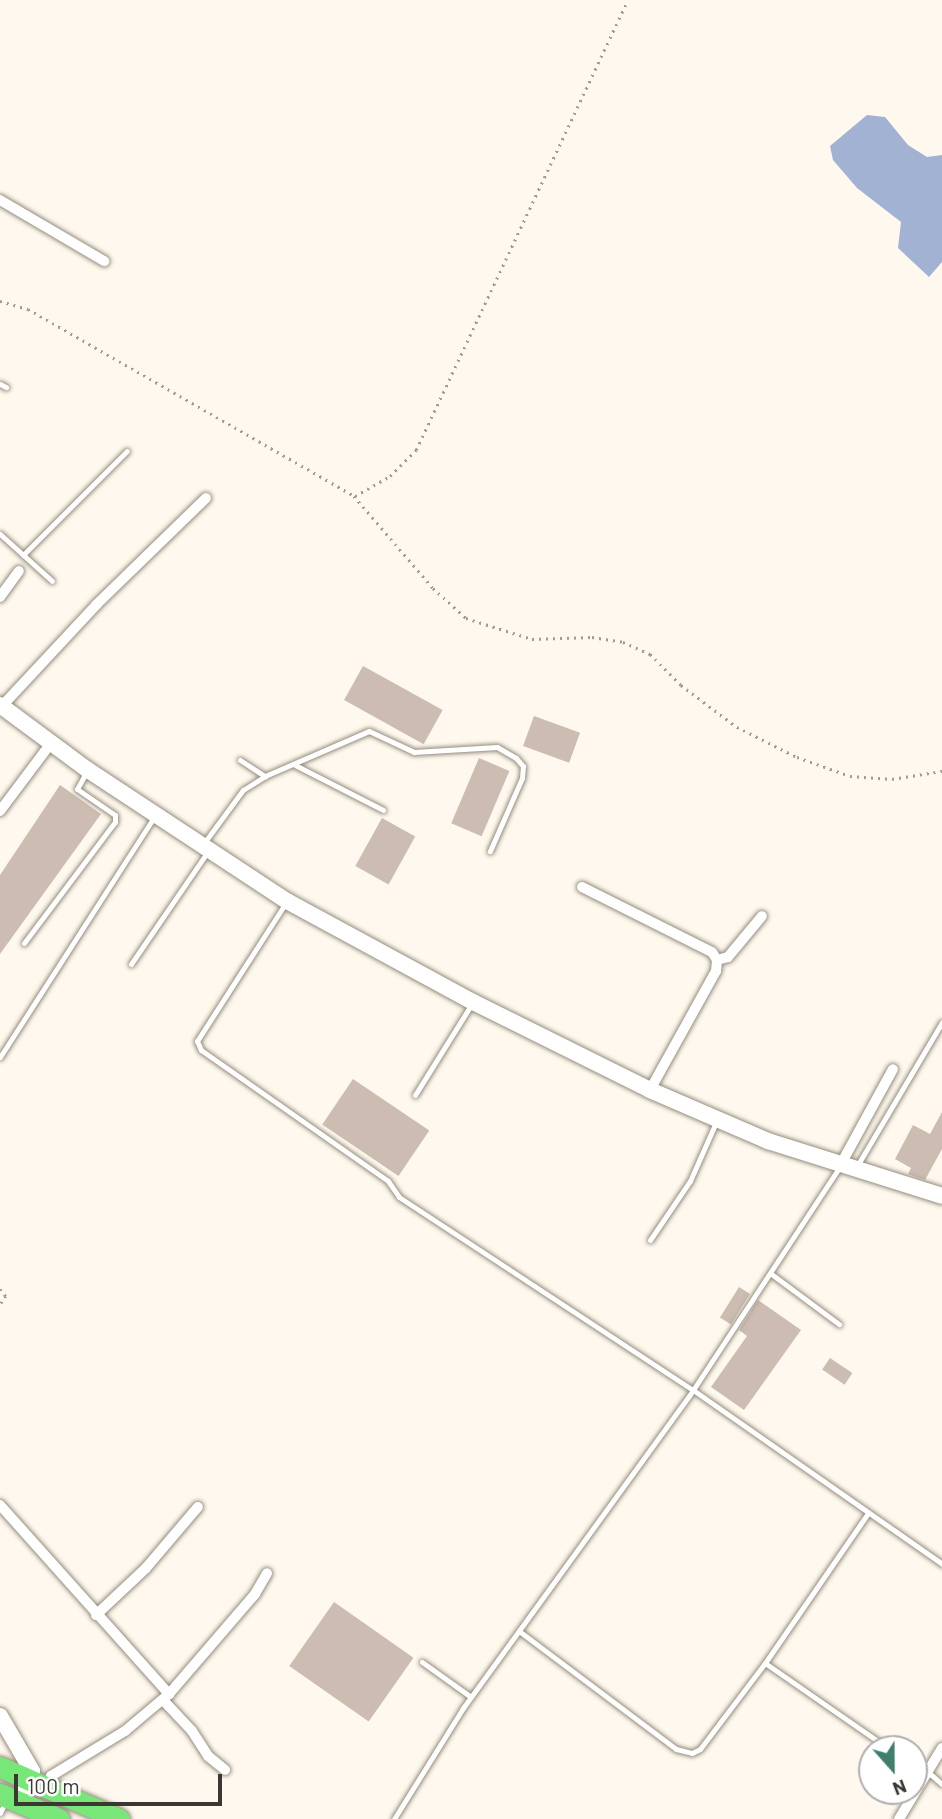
<!DOCTYPE html>
<style>
body{margin:0}
#map{position:relative;width:942px;height:1819px;overflow:hidden;background:#fef8ee;font-family:Barlow,sans-serif}
div>[style]{position:absolute}
.water>*{inset:0;background:#a2b2d3}
.building>*{inset:0;background:#ccbcb1;transform-origin:0 0}
.path>*{height:2.5px;margin-top:-1.25px;transform-origin:0;background:repeating-linear-gradient(90deg,#a09c93 0 2px,transparent 0 7px)}
.roads{filter:drop-shadow(0 0 2px #958c7d) drop-shadow(0 0 2px #958c7d)}
.lane>*{height:5px;margin:-2.5px;padding:0 2.5px;transform-origin:2.5px;border-radius:2.5px;background:#fff}
.street>*{height:10px;margin:-5px;padding:0 5px;transform-origin:5px;border-radius:5px;background:#fff}
.secondary>*{height:16px;margin:-8px;padding:0 8px;transform-origin:8px;border-radius:8px;background:#fff}
.highway>*{height:21px;margin:-10.5px;padding:0 10.5px;transform-origin:10.5px;border-radius:10.5px;background:#78e679}
span{translate:-50% -50%;white-space:nowrap;text-align:center;line-height:1.15;-webkit-text-stroke:5px #fff;paint-order:stroke}
.north{position:absolute;left:858px;top:1735px;width:70px;height:70px;box-sizing:border-box;background:#fff;border:2px solid #b1afad;border-radius:50%;rotate:159deg;font-size:19px;font-weight:700;line-height:28px;text-align:center;color:#3b3831}
.north::after{content:'';display:block;margin:auto;width:24px;height:32px;background:#407f6c;clip-path:polygon(50% 0,100% 100%,50% 72%,0 100%)}
.scale{position:absolute;left:14px;top:1774px;width:208px;height:32px;box-sizing:border-box;border:4px solid #3b3831;border-top:0;padding-left:9px;font-size:21px;line-height:24px;white-space:nowrap;color:#3b3831;-webkit-text-stroke:5px #fff;paint-order:stroke}
</style>
<div id="map">
<div class="water">
<div style="clip-path:polygon(867px 115px,885px 117px,908px 145px,927px 157px,942px 155px,942px 262px,929px 277px,898px 248px,901px 222px,857px 188px,833px 160px,830px 146px)"></div>
</div>
<div class="building">
<div style="left:363px;top:666px;width:91px;height:39px;rotate:29deg"></div>
<div style="left:534px;top:716px;width:49px;height:32px;rotate:20deg"></div>
<div style="left:479px;top:758px;width:33px;height:71px;rotate:23deg"></div>
<div style="clip-path:polygon(60px 785px,101px 814px,0 954px,0 875px)"></div>
<div style="left:382px;top:818px;width:38px;height:55px;rotate:29deg"></div>
<div style="left:353px;top:1079px;width:92px;height:55px;rotate:34deg"></div>
<div style="clip-path:polygon(942px 1112px,942px 1149px,925px 1180px,908px 1174px,911px 1168px,895px 1159px,913px 1125px,930px 1134px)"></div>
<div style="left:739px;top:1287px;width:13px;height:36px;rotate:32deg"></div>
<div style="clip-path:polygon(758px 1300px,801px 1330px,744px 1410px,711px 1387px,747px 1336px,739px 1330px)"></div>
<div style="left:830px;top:1358px;width:27px;height:14px;rotate:34deg"></div>
<div style="left:334px;top:1602px;width:97px;height:78px;rotate:35deg"></div>
</div>
<div class="path">
<div style="left:0;top:301px;width:29px;rotate:16deg"></div>
<div style="left:28px;top:309px;width:376px;rotate:29.8deg"></div>
<div style="left:354px;top:496px;width:121px;rotate:49.3deg"></div>
<div style="left:433px;top:588px;width:45px;rotate:42.3deg"></div>
<div style="left:466px;top:618px;width:69px;rotate:17.7deg"></div>
<div style="left:532px;top:639px;width:60px;rotate:-1.9deg"></div>
<div style="left:592px;top:637px;width:31px;rotate:9deg"></div>
<div style="left:623px;top:642px;width:30px;rotate:24deg"></div>
<div style="left:650px;top:654px;width:44px;rotate:45deg"></div>
<div style="left:681px;top:685px;width:70px;rotate:36.9deg"></div>
<div style="left:737px;top:727px;width:67px;rotate:26.6deg"></div>
<div style="left:797px;top:757px;width:56px;rotate:19.7deg"></div>
<div style="left:850px;top:776px;width:42px;rotate:4.1deg"></div>
<div style="left:892px;top:779px;width:51px;rotate:-9.1deg"></div>
<div style="left:355px;top:496px;width:40px;rotate:-29.7deg"></div>
<div style="left:390px;top:476px;width:37px;rotate:-45deg"></div>
<div style="left:416px;top:450px;width:497px;rotate:-64.8deg"></div>
<div style="left:0;top:1289px;width:9px;rotate:49deg"></div>
<div style="left:6px;top:1296px;width:11px;rotate:124deg"></div>
</div>
<div class="roads">
<div class="lane">
<div style="left:0;top:384px;width:7px;rotate:27deg"></div>
<div style="left:0;top:534px;width:70px;rotate:42.1deg"></div>
<div style="left:23px;top:555px;width:147px;rotate:-45deg"></div>
<div style="left:240px;top:760px;width:30px;rotate:33deg"></div>
<div style="left:295px;top:765px;width:99px;rotate:27.1deg"></div>
<div style="left:204px;top:843px;width:66px;rotate:-53.7deg"></div>
<div style="left:243px;top:790px;width:26px;rotate:-32deg"></div>
<div style="left:265px;top:776px;width:113px;rotate:-23.4deg"></div>
<div style="left:369px;top:731px;width:50px;rotate:25deg"></div>
<div style="left:414px;top:752px;width:83px;rotate:-3.4deg"></div>
<div style="left:497px;top:747px;width:22px;rotate:30deg"></div>
<div style="left:516px;top:758px;width:11px;rotate:49deg"></div>
<div style="left:523px;top:766px;width:12px;rotate:95deg"></div>
<div style="left:522px;top:778px;width:80px;rotate:113.7deg"></div>
<div style="left:285px;top:904px;width:163px;rotate:122.7deg"></div>
<div style="left:197px;top:1041px;width:10px;rotate:66deg"></div>
<div style="left:201px;top:1050px;width:228px;rotate:35deg"></div>
<div style="left:388px;top:1181px;width:19px;rotate:55deg"></div>
<div style="left:399px;top:1197px;width:352px;rotate:33.3deg"></div>
<div style="left:693px;top:1390px;width:268px;rotate:-56.7deg"></div>
<div style="left:24px;top:943px;width:151px;rotate:-53.1deg"></div>
<div style="left:115px;top:822px;width:7px;rotate:-90deg"></div>
<div style="left:115px;top:815px;width:46px;rotate:-145.6deg"></div>
<div style="left:77px;top:789px;width:21px;rotate:-61deg"></div>
<div style="left:131px;top:964px;width:137px;rotate:-55.7deg"></div>
<div style="left:0;top:1057px;width:287px;rotate:-57.3deg"></div>
<div style="left:415px;top:1095px;width:106px;rotate:-58.1deg"></div>
<div style="left:857px;top:1166px;width:167px;rotate:-59.4deg"></div>
<div style="left:650px;top:1240px;width:71px;rotate:-55.9deg"></div>
<div style="left:690px;top:1181px;width:64px;rotate:-66.2deg"></div>
<div style="left:770px;top:1273px;width:86px;rotate:36.5deg"></div>
<div style="left:519px;top:1631px;width:196px;rotate:36.9deg"></div>
<div style="left:676px;top:1749px;width:16px;rotate:14deg"></div>
<div style="left:692px;top:1753px;width:9px;rotate:-27deg"></div>
<div style="left:700px;top:1749px;width:108px;rotate:-52.9deg"></div>
<div style="left:765px;top:1663px;width:182px;rotate:-55.5deg"></div>
<div style="left:422px;top:1662px;width:60px;rotate:35.5deg"></div>
<div style="left:765px;top:1663px;width:151px;rotate:34.7deg"></div>
<div style="left:928px;top:1772px;width:18px;rotate:41deg"></div>
<div style="left:0;top:1813px;width:14px;rotate:-65deg"></div>
<div style="left:394px;top:1819px;width:131px;rotate:-58.1deg"></div>
<div style="left:463px;top:1708px;width:392px;rotate:-54.1deg"></div>
<div style="left:693px;top:1390px;width:304px;rotate:34.9deg"></div>
</div>
<div class="street">
<div style="left:0;top:200px;width:121px;rotate:30.4deg"></div>
<div style="left:0;top:597px;width:32px;rotate:-54deg"></div>
<div style="left:2px;top:706px;width:139px;rotate:-47deg"></div>
<div style="left:97px;top:604px;width:152px;rotate:-44.2deg"></div>
<div style="left:0;top:811px;width:85px;rotate:-53.1deg"></div>
<div style="left:582px;top:887px;width:145px;rotate:26.6deg"></div>
<div style="left:712px;top:952px;width:9px;rotate:58deg"></div>
<div style="left:717px;top:960px;width:11px;rotate:95deg"></div>
<div style="left:716px;top:971px;width:136px;rotate:119deg"></div>
<div style="left:717px;top:960px;width:11px;rotate:-15deg"></div>
<div style="left:728px;top:957px;width:53px;rotate:-50.3deg"></div>
<div style="left:841px;top:1164px;width:108px;rotate:-61.3deg"></div>
<div style="left:0;top:1505px;width:254px;rotate:48.2deg"></div>
<div style="left:96px;top:1615px;width:69px;rotate:-43.2deg"></div>
<div style="left:146px;top:1568px;width:80px;rotate:-49.6deg"></div>
<div style="left:163px;top:1700px;width:42px;rotate:46.9deg"></div>
<div style="left:192px;top:1731px;width:30px;rotate:57deg"></div>
<div style="left:208px;top:1756px;width:22px;rotate:39deg"></div>
<div style="left:44px;top:1790px;width:16px;rotate:-63deg"></div>
<div style="left:51px;top:1776px;width:87px;rotate:-31.3deg"></div>
<div style="left:125px;top:1731px;width:57px;rotate:-40.1deg"></div>
<div style="left:169px;top:1694px;width:132px;rotate:-49.3deg"></div>
<div style="left:255px;top:1594px;width:24px;rotate:-60deg"></div>
<div style="left:899px;top:1819px;width:83px;rotate:-58.8deg"></div>
</div>
<div class="secondary">
<div style="left:0;top:705px;width:109px;rotate:36.5deg"></div>
<div style="left:88px;top:770px;width:238px;rotate:33.4deg"></div>
<div style="left:287px;top:901px;width:212px;rotate:28.5deg"></div>
<div style="left:473px;top:1002px;width:198px;rotate:26.4deg"></div>
<div style="left:650px;top:1090px;width:129px;rotate:23.4deg"></div>
<div style="left:768px;top:1141px;width:182px;rotate:17.5deg"></div>
<div style="left:0;top:1716px;width:64px;rotate:59.8deg"></div>
<div style="left:32px;top:1771px;width:34px;rotate:113deg"></div>
</div>
<div class="highway">
<div style="left:0;top:1767px;width:130px;rotate:23.6deg"></div>
<div style="left:0;top:1794px;width:64px;rotate:23deg"></div>
</div>
</div>
<div class="north">N</div>
<div class="scale">100 m</div>
</div>
